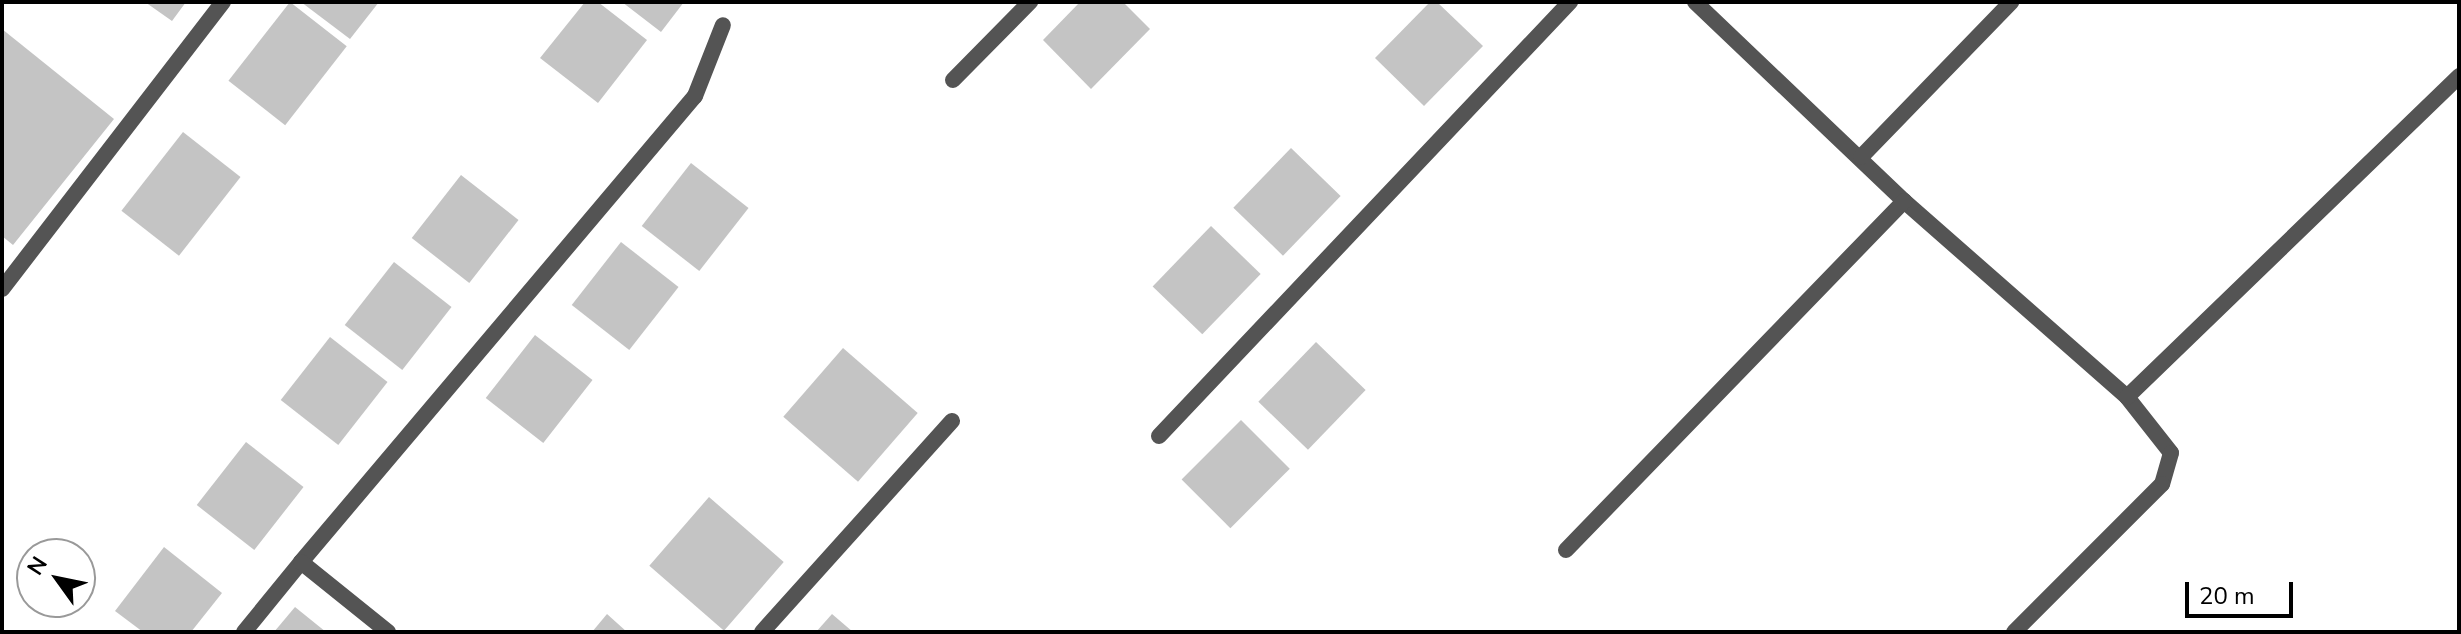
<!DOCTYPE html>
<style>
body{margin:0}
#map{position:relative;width:2461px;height:634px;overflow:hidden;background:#fff;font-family:"Nunito Sans",sans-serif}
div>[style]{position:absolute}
.building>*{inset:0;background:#c4c4c4;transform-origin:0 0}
.service>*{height:16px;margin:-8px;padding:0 8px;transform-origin:8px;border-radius:8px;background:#545454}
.minor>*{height:16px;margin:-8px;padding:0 8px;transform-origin:8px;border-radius:8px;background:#545454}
span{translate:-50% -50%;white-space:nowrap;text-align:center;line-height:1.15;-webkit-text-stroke:8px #fff;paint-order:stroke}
.frame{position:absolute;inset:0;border:4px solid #000;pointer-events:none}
.north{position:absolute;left:16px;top:538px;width:80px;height:80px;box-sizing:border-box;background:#fff;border:2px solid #999;border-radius:50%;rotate:303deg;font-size:22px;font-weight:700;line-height:32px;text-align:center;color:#000}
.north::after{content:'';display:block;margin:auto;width:28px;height:36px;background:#000;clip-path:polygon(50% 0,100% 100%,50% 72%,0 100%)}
.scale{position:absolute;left:2185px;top:582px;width:108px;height:36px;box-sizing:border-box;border:4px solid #000;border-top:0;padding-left:10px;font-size:24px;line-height:28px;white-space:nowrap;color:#000;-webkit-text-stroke:6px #fff;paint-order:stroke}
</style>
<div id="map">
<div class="building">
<div style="clip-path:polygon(145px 2px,186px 2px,172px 21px)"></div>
<div style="left:290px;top:2px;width:72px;height:100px;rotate:38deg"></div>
<div style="clip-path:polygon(301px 2px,379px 2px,350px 39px)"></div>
<div style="clip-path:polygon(585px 2px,598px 2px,647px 40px,598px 103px,540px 58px)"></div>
<div style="clip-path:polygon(622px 2px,684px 2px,661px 32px)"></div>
<div style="clip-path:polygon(1080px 2px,1123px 2px,1150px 29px,1091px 89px,1043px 40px)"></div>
<div style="clip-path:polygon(1430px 2px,1437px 2px,1483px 46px,1424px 106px,1375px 58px)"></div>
<div style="clip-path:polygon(2px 29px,114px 119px,13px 245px,2px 236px)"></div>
<div style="left:183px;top:132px;width:73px;height:100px;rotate:38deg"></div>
<div style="left:1291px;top:148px;width:69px;height:83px;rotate:44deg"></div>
<div style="left:691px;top:163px;width:73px;height:80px;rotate:38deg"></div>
<div style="left:461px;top:175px;width:73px;height:80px;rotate:38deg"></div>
<div style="left:1211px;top:226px;width:69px;height:84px;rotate:44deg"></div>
<div style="left:621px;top:242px;width:73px;height:80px;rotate:38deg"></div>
<div style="left:394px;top:262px;width:73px;height:80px;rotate:38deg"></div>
<div style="left:535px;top:335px;width:73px;height:80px;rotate:38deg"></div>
<div style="left:330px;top:337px;width:73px;height:80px;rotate:38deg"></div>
<div style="left:1316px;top:342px;width:69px;height:83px;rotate:44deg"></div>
<div style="left:843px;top:348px;width:99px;height:91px;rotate:41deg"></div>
<div style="left:1241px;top:420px;width:69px;height:84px;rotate:45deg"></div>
<div style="left:246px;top:442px;width:73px;height:80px;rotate:38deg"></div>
<div style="left:709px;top:497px;width:99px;height:91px;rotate:41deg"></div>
<div style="clip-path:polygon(164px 547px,222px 593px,191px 632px,143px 632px,115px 611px)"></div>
<div style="clip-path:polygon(295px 607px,326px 632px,274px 632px)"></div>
<div style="clip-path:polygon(607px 614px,627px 632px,592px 632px)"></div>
<div style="clip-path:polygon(832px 614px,853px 632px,816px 632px)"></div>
</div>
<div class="service">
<div style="left:953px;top:80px;width:110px;rotate:-45.4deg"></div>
<div style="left:2px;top:289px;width:362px;rotate:-52.4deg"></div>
<div style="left:762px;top:632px;width:284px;rotate:-48deg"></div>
</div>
<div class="minor">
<div style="left:1695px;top:2px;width:289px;rotate:43.6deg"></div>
<div style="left:1904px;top:201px;width:297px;rotate:41.3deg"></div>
<div style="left:2127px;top:397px;width:71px;rotate:51.8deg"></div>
<div style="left:2171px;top:453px;width:32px;rotate:106deg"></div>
<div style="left:2162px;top:484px;width:209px;rotate:135deg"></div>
<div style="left:1861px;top:157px;width:216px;rotate:-45.9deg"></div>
<div style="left:2127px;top:397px;width:462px;rotate:-44deg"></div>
<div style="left:1159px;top:436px;width:598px;rotate:-46.56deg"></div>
<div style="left:1566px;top:550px;width:486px;rotate:-45.9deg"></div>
<div style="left:301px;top:562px;width:610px;rotate:-49.79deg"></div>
<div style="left:695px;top:96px;width:76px;rotate:-68.5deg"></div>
<div style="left:244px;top:632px;width:90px;rotate:-50.8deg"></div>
<div style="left:301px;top:562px;width:112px;rotate:38.8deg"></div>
</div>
<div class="frame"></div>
<div class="north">N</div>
<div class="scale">20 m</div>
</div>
